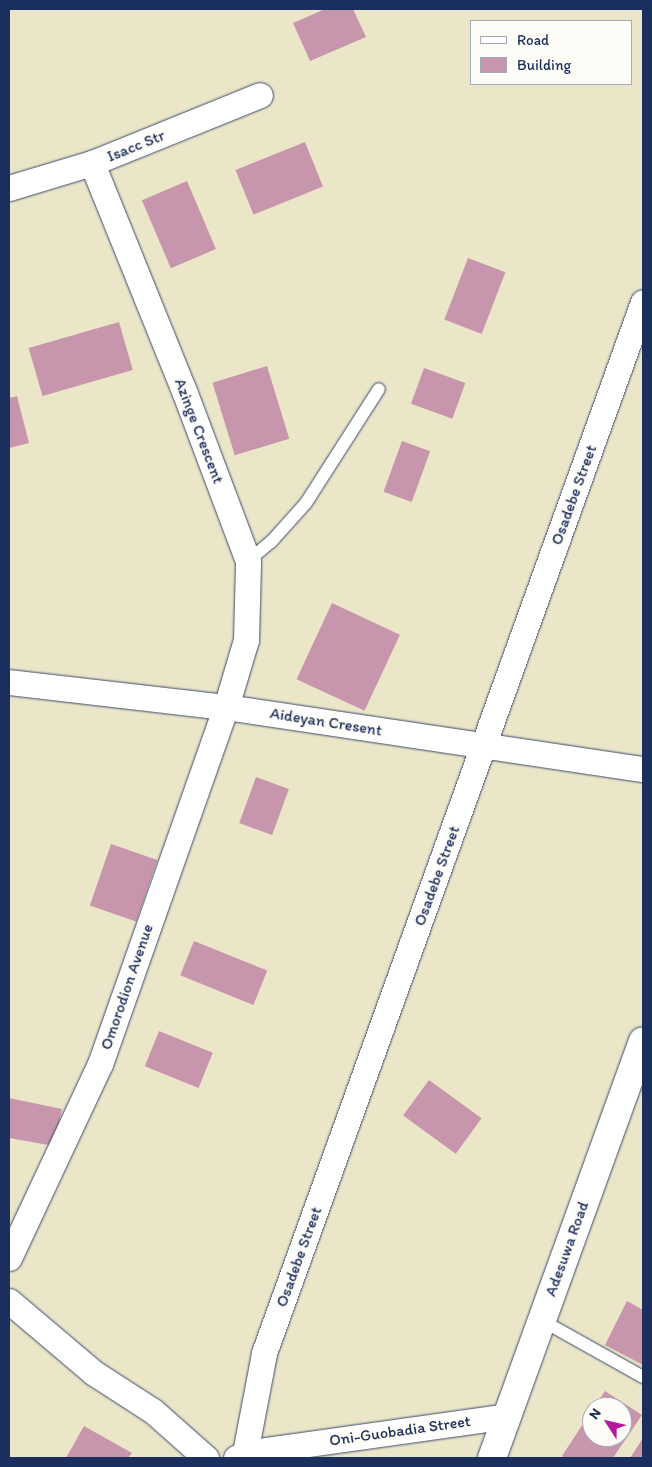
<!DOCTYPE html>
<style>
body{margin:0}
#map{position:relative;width:652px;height:1467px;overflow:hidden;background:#ebe6c8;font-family:Itim,sans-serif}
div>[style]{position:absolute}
.building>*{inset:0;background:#c896ac;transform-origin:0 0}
.roads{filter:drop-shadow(0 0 1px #3a4a6e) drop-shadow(0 0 1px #3a4a6e)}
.service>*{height:12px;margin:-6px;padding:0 6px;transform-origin:6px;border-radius:6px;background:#fff}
.minor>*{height:25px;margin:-12.5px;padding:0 12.5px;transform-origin:12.5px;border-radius:12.5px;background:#fff}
.tertiary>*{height:28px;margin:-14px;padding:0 14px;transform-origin:14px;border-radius:14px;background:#fff}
span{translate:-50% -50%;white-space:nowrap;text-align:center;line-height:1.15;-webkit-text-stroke:5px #fdfcf7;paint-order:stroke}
.street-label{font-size:16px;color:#1b2f5e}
.frame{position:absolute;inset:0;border:10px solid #1b2f5e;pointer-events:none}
.legend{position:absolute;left:470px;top:20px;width:162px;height:65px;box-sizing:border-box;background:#fdfcf7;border:1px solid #a3aaba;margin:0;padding:6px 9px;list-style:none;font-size:15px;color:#1b2f5e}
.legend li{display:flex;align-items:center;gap:10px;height:25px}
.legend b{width:25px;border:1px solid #a3aaba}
.north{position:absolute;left:582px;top:1397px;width:50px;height:50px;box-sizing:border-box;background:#fdfcf7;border:1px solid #a3aaba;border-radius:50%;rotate:305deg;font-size:14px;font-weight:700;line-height:20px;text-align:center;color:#1b2f5e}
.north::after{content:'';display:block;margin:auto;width:18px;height:22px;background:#b5179e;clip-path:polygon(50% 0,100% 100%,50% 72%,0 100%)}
</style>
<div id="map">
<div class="building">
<div style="clip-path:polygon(325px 9px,353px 9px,366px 37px,310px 61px,293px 23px)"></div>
<div style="left:305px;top:142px;width:48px;height:75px;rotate:68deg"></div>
<div style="left:187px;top:181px;width:74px;height:49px;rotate:67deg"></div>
<div style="left:468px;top:258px;width:40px;height:66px;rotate:21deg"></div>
<div style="left:119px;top:322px;width:50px;height:94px;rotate:74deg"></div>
<div style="left:267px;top:366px;width:76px;height:57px;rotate:73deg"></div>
<div style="left:424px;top:368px;width:44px;height:38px;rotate:20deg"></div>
<div style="clip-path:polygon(17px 396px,29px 443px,9px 448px,9px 398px)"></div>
<div style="left:402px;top:441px;width:30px;height:54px;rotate:20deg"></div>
<div style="left:332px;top:603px;width:75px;height:84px;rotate:25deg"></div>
<div style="left:256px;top:777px;width:35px;height:49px;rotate:20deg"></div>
<div style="left:111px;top:844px;width:49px;height:65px;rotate:19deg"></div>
<div style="left:194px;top:941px;width:79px;height:37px;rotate:22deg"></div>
<div style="left:159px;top:1031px;width:58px;height:38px;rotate:22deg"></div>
<div style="left:429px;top:1080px;width:65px;height:44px;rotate:36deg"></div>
<div style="clip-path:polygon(9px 1098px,62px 1109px,54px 1146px,9px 1138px)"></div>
<div style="clip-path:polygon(627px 1301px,643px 1310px,643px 1365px,605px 1345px)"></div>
<div style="clip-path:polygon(605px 1391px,642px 1415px,613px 1458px,565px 1458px,562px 1456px,592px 1410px,592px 1437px,622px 1437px,622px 1407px,594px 1407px)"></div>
<div style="clip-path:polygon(84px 1426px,132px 1453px,128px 1458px,66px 1458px)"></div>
<div style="clip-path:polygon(643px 1438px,643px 1458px,630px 1458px)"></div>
</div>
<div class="roads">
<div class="service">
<div style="left:248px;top:561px;width:30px;rotate:-40deg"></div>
<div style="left:271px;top:542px;width:52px;rotate:-48.1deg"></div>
<div style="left:306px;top:503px;width:135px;rotate:-57.4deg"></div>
<div style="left:541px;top:1320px;width:117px;rotate:29.2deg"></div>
</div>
<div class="minor">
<div style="left:9px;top:188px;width:87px;rotate:-16.8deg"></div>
<div style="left:92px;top:163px;width:181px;rotate:-22deg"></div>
<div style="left:9px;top:682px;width:218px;rotate:6.6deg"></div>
<div style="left:226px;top:707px;width:422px;rotate:8.5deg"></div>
<div style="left:9px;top:1258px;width:214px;rotate:-64.9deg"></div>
<div style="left:100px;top:1064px;width:379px;rotate:-70.6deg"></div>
<div style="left:226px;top:707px;width:70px;rotate:-73.4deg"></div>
<div style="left:246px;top:640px;width:79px;rotate:-88.5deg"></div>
<div style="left:248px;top:561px;width:182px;rotate:-110.6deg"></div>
<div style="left:184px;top:391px;width:246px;rotate:-112deg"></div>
<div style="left:9px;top:1301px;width:111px;rotate:40.3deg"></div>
<div style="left:94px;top:1373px;width:70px;rotate:32.8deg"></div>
<div style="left:153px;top:1411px;width:71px;rotate:41.6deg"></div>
<div style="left:245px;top:1453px;width:102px;rotate:-79.2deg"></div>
<div style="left:264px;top:1353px;width:1117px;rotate:-70.17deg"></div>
<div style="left:236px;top:1458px;width:10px;rotate:-29deg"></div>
<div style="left:245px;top:1453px;width:265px;rotate:-8deg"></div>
</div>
<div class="tertiary">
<div style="left:492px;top:1458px;width:443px;rotate:-70.1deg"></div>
</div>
</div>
<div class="street-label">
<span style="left:136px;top:146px;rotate:-22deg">Isacc Str</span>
<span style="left:199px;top:431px;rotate:69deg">Azinge Crescent</span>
<span style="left:574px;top:495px;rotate:-70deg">Osadebe Street</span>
<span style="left:326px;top:722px;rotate:9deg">Aideyan Cresent</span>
<span style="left:437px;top:876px;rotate:-70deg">Osadebe Street</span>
<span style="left:127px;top:987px;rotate:-71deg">Omorodion Avenue</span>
<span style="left:567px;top:1249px;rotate:-70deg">Adesuwa Road</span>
<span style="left:299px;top:1257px;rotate:-70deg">Osadebe Street</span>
<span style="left:400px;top:1431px;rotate:-8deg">Oni-Guobadia Street</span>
</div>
<div class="frame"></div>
<ul class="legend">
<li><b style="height:6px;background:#fff"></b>Road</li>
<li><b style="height:14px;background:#c896ac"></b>Building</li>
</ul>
<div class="north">N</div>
</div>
